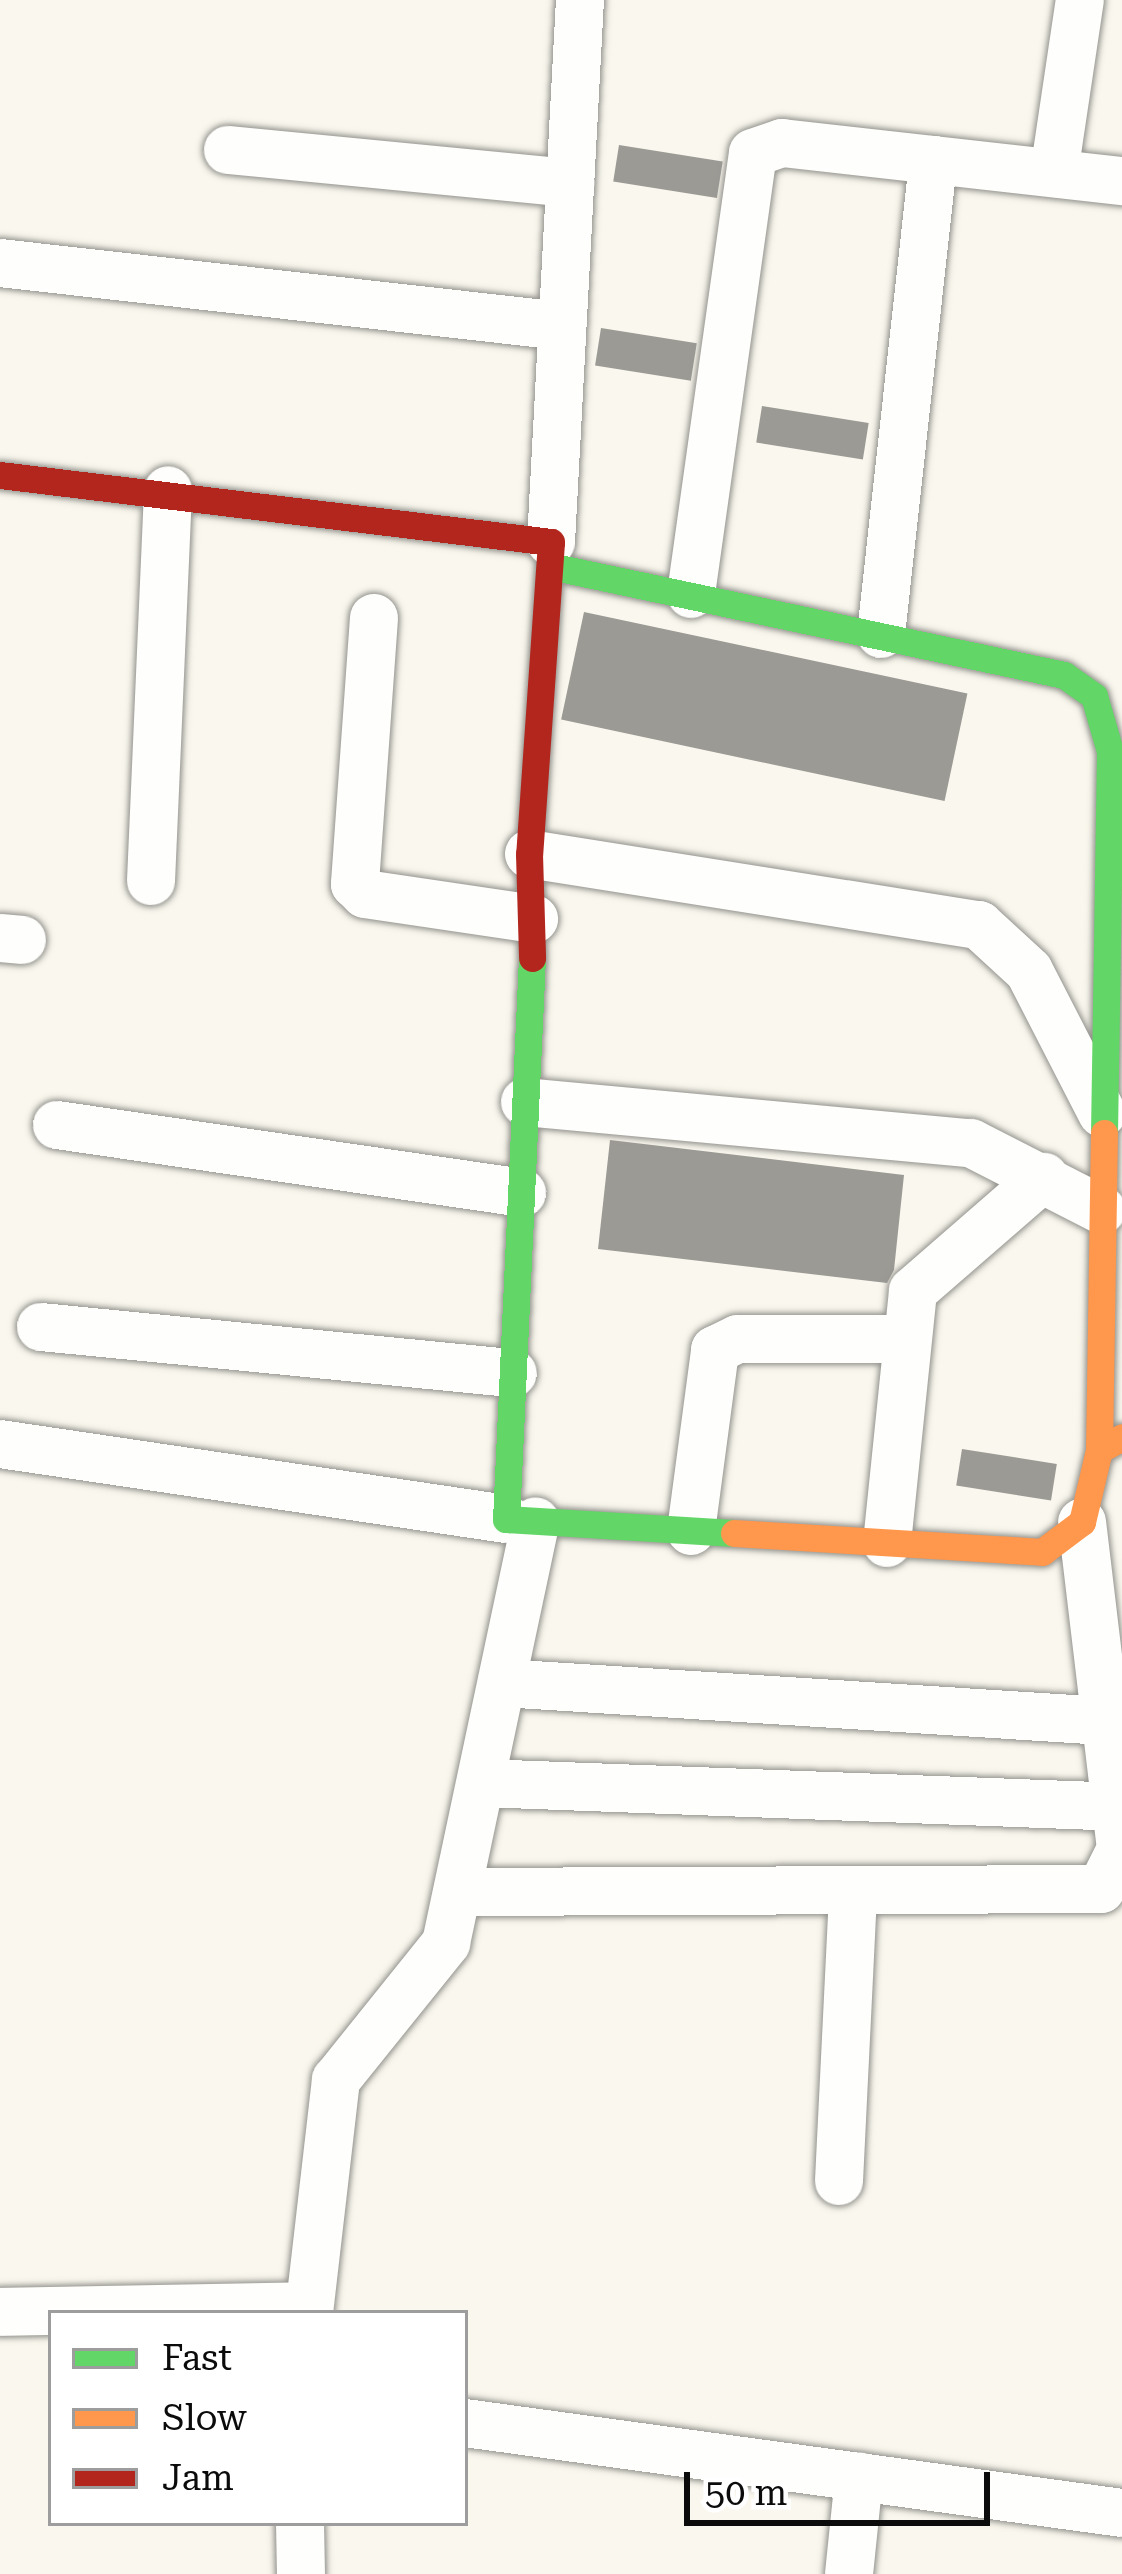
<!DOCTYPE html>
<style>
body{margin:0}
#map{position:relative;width:1122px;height:2574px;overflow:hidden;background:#faf8ee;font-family:"Roboto Serif",serif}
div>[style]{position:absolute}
.building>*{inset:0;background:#9c9a95;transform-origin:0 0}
.roads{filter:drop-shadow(0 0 3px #93928d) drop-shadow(0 0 3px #93928d)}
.street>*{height:48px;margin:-24px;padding:0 24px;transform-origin:24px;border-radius:24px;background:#fefefc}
.fast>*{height:27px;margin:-13.5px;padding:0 13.5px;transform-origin:13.5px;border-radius:13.5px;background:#63d668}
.slow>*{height:27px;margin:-13.5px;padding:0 13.5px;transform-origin:13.5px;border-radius:13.5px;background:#ff974d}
.jam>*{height:27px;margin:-13.5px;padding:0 13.5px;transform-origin:13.5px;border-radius:13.5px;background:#b3261e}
span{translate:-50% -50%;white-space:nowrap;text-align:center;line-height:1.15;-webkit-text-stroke:12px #fff;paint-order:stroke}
.legend{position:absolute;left:48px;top:2310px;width:420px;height:216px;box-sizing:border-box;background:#fff;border:3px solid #9d9d9d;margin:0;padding:15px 21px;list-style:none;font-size:36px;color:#0b0b0b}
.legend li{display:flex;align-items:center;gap:24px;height:60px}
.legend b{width:60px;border:3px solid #9d9d9d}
.scale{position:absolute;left:684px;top:2472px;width:306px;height:54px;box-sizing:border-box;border:6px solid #0b0b0b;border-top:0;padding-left:15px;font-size:36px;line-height:42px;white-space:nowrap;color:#0b0b0b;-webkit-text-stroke:9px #fff;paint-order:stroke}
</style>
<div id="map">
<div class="building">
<div style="left:619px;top:145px;width:105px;height:37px;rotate:9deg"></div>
<div style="left:601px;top:328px;width:97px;height:38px;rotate:9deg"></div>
<div style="left:762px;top:406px;width:108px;height:37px;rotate:9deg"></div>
<div style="left:584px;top:612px;width:392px;height:110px;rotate:12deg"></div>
<div style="clip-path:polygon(610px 1140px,904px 1175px,894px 1270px,887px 1283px,598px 1249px)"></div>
<div style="left:962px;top:1449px;width:96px;height:37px;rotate:9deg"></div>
</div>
<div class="roads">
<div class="street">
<div style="left:228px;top:150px;width:344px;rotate:5.5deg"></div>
<div style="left:1054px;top:173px;width:175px;rotate:-81.5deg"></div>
<div style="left:0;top:263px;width:566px;rotate:6.4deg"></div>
<div style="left:551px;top:542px;width:543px;rotate:-86.94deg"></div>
<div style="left:691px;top:594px;width:445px;rotate:-82deg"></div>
<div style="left:753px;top:153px;width:31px;rotate:-19deg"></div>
<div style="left:782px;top:143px;width:342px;rotate:6.4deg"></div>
<div style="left:374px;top:618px;width:267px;rotate:94.1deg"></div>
<div style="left:355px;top:884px;width:14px;rotate:45deg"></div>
<div style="left:365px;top:894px;width:171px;rotate:8.4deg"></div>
<div style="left:881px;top:634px;width:477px;rotate:-83.7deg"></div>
<div style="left:529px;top:854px;width:456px;rotate:9deg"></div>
<div style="left:979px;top:925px;width:68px;rotate:42.6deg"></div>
<div style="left:1029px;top:971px;width:160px;rotate:62.8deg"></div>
<div style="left:151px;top:881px;width:391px;rotate:-87.5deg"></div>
<div style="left:0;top:938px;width:22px;rotate:5deg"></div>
<div style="left:525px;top:1102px;width:448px;rotate:5.3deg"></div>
<div style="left:971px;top:1143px;width:147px;rotate:27.1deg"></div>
<div style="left:57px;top:1125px;width:470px;rotate:8.3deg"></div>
<div style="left:41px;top:1327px;width:474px;rotate:5.6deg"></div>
<div style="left:0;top:1444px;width:512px;rotate:8.43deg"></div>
<div style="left:691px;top:1531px;width:183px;rotate:-82.4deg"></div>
<div style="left:715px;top:1350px;width:25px;rotate:-26deg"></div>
<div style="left:738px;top:1339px;width:166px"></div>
<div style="left:887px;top:1543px;width:253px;rotate:-84.1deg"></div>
<div style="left:913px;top:1291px;width:174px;rotate:-41deg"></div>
<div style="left:502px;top:1683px;width:604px;rotate:3.61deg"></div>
<div style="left:481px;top:1783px;width:641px;rotate:2.14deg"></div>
<div style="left:458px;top:1892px;width:643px;rotate:-0.27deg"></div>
<div style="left:1101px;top:1889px;width:45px;rotate:-63.4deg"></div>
<div style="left:1121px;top:1849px;width:329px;rotate:-96.8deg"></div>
<div style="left:839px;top:2181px;width:287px;rotate:-87.2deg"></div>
<div style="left:1px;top:2312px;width:308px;rotate:-1.1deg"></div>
<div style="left:309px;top:2313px;width:235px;rotate:-83.4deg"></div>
<div style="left:336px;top:2080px;width:176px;rotate:-51.2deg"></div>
<div style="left:446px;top:1943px;width:431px;rotate:-78deg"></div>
<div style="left:465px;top:2423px;width:663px;rotate:7.8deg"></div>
<div style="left:300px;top:2523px;width:51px;rotate:88.9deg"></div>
<div style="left:849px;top:2574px;width:98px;rotate:-84.1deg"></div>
</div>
<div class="fast">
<div style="left:550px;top:566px;width:525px;rotate:11.97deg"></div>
<div style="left:1064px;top:675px;width:37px;rotate:35deg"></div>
<div style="left:1094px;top:696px;width:57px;rotate:73.8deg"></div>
<div style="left:1110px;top:751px;width:382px;rotate:90.9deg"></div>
<div style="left:532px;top:958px;width:562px;rotate:92.65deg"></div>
<div style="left:506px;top:1519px;width:228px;rotate:3.5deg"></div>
</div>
<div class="slow">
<div style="left:1099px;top:1450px;width:317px;rotate:-89.1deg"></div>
<div style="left:734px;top:1533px;width:309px;rotate:3.5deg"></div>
<div style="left:1042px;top:1552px;width:50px;rotate:-36.9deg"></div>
<div style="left:1082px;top:1522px;width:74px;rotate:-76.7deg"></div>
<div style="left:1099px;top:1450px;width:26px;rotate:-29deg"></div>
</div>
<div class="jam">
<div style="left:0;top:475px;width:555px;rotate:6.93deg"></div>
<div style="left:551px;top:542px;width:313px;rotate:94deg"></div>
<div style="left:529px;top:854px;width:104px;rotate:88.3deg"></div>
</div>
</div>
<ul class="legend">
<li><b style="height:15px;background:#63d668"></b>Fast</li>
<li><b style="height:15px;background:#ff974d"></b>Slow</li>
<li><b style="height:15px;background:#b3261e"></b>Jam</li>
</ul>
<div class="scale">50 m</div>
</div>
